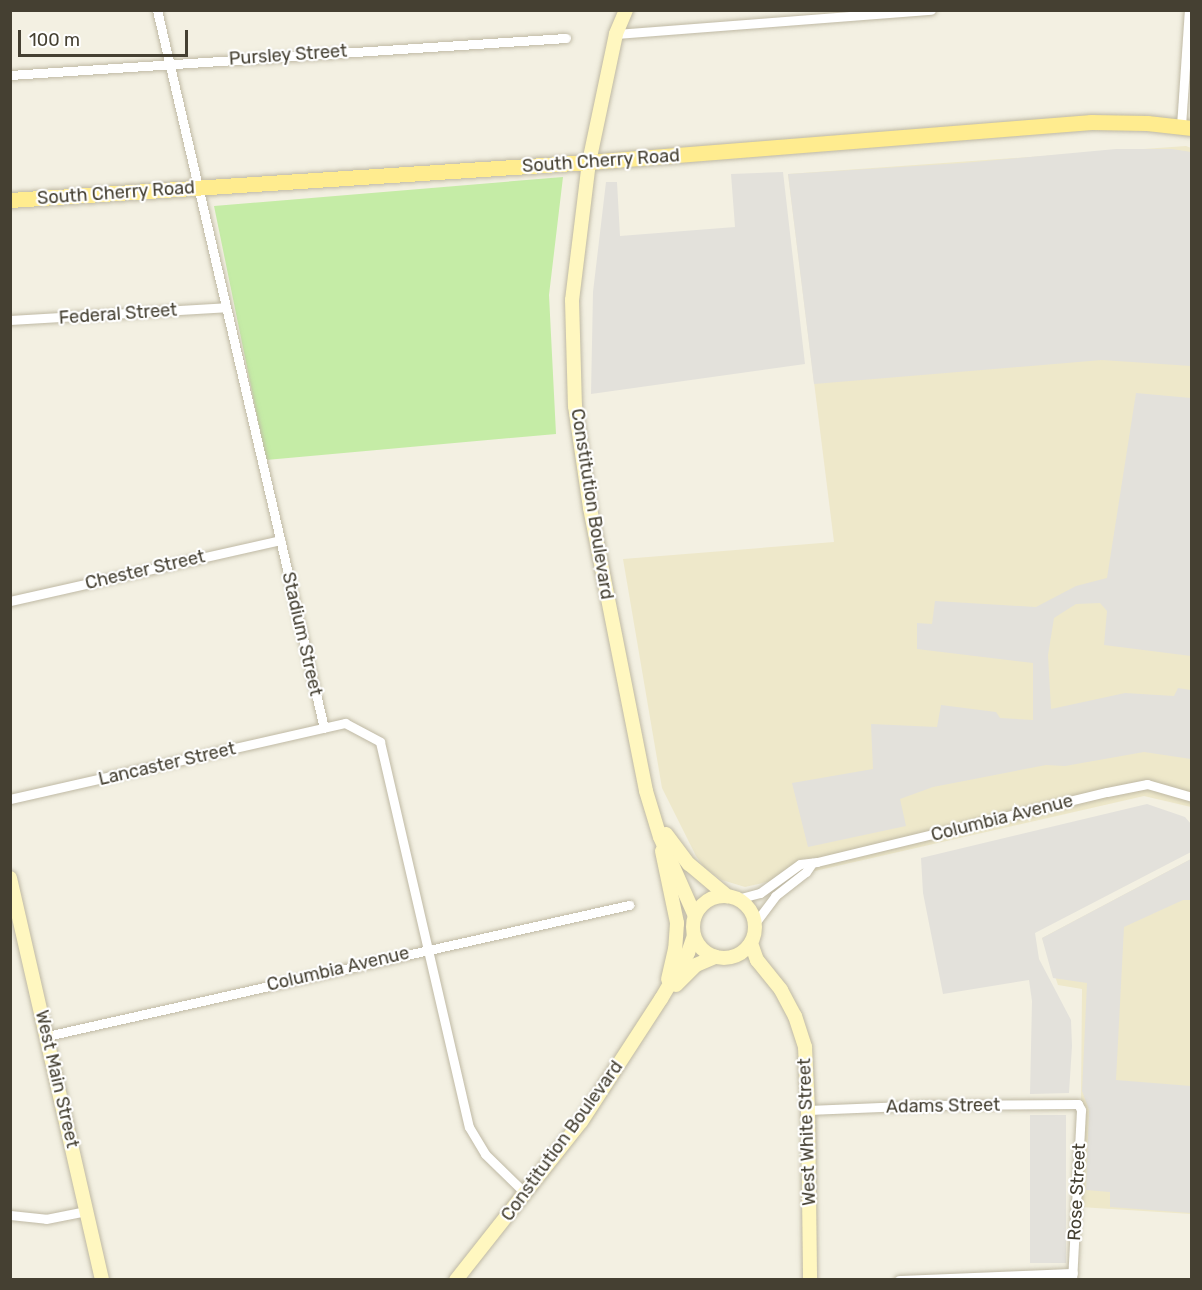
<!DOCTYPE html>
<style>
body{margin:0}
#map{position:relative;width:1202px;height:1290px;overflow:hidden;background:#f3f0e2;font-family:Rubik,sans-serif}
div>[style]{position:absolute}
.education>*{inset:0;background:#eee8ca}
.green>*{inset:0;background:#c5eca6}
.parking>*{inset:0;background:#e3e1db;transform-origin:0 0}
.roads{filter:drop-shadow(0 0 2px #bfb9a4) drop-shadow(0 0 2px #bfb9a4)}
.street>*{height:9px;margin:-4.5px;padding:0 4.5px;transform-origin:4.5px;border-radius:4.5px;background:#fff}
.secondary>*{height:14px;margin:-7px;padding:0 7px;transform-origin:7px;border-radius:7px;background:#fff7c0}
.secondary>.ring{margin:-7px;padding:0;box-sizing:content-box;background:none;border:14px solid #fff7c0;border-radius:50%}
.primary>*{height:15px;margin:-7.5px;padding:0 7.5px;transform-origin:7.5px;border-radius:7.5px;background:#ffec8f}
span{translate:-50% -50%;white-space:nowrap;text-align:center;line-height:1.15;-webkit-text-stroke:4.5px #fff;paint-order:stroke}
.street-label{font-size:18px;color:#454032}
.frame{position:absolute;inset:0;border:12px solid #454032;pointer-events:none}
.scale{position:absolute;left:18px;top:30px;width:170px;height:27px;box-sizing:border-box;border:3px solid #454032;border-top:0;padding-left:8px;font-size:18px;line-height:21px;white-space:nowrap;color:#454032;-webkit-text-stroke:4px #fff;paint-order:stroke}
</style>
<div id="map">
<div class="education">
<div style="clip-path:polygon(1186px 146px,1191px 148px,1191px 807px,1144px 796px,745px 887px,722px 880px,704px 867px,696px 856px,662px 788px,623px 559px,834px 542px,788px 174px)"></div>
<div style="clip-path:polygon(1191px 859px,1191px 1214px,1080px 1207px,1082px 989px,1058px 985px,1042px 938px)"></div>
</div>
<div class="green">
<div style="clip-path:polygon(563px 177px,549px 295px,556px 434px,266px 460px,214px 206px)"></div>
</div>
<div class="parking">
<div style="clip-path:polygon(1116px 149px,1172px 149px,1191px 152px,1191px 366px,1102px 360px,814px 384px,788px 174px,963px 163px)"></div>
<div style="clip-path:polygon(783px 172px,805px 364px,591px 394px,593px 292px,606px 182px,617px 182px,620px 236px,735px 227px,731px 174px)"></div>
<div style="clip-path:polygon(1136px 393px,1191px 398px,1191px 656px,1104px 645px,1107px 611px,1100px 603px,1076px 604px,1054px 618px,1048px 655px,1051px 709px,1125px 693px,1174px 696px,1178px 688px,1191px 690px,1191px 759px,1144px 752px,1065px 766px,1046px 765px,933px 787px,900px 799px,906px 826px,808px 847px,792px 783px,873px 769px,871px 724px,937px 727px,941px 705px,996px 712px,1000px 718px,1033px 720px,1033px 663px,917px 649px,917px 623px,932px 624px,935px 601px,1036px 607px,1076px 586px,1107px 578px)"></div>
<div style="clip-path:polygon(1147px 804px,1185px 817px,1191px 824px,1191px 852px,1035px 933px,1039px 959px,1071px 1020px,1072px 1046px,1069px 1093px,1030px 1094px,1032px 1001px,1029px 980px,943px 994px,923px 893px,921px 858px)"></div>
<div style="clip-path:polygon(1191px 859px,1191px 900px,1183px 900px,1124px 927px,1116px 1080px,1191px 1086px,1191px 1213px,1110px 1207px,1110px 1192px,1086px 1190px,1089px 1110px,1082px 1091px,1087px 983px,1053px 978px,1042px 938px)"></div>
<div style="left:1030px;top:1115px;width:36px;height:148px"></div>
</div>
<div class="roads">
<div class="street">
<div style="left:157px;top:10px;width:737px;rotate:76.91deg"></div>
<div style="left:616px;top:34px;width:316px;rotate:-4.4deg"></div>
<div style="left:10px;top:75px;width:557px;rotate:-3.81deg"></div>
<div style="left:1181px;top:126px;width:116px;rotate:-86.1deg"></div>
<div style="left:10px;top:320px;width:216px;rotate:-3.4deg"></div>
<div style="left:10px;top:601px;width:277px;rotate:-12.7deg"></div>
<div style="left:10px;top:799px;width:344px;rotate:-12.8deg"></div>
<div style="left:345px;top:723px;width:40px;rotate:28deg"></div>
<div style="left:380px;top:742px;width:395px;rotate:77deg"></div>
<div style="left:469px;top:1127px;width:31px;rotate:59deg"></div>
<div style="left:485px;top:1154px;width:56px;rotate:44.3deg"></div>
<div style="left:737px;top:899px;width:24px;rotate:-15deg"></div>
<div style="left:760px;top:893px;width:49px;rotate:-35.9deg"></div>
<div style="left:800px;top:864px;width:17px;rotate:-7deg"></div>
<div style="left:817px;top:862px;width:298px;rotate:-13.6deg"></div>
<div style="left:1107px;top:792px;width:41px;rotate:-11.3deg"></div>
<div style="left:1147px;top:784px;width:47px;rotate:16.1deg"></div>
<div style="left:755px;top:923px;width:34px;rotate:-53deg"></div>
<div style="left:775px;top:896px;width:39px;rotate:-38deg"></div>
<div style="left:806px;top:872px;width:11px;rotate:-56deg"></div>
<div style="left:47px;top:1036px;width:597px;rotate:-12.69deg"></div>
<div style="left:808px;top:1110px;width:121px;rotate:-2.4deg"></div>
<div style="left:929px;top:1105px;width:149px;rotate:-0.4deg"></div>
<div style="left:1078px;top:1104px;width:7px;rotate:63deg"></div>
<div style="left:1081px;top:1110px;width:170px;rotate:93deg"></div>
<div style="left:10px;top:1215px;width:36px;rotate:6deg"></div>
<div style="left:46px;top:1219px;width:41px;rotate:-11.3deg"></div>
<div style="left:899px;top:1280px;width:174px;rotate:-2.3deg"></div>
</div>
<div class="secondary">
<div style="left:626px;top:10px;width:26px;rotate:113deg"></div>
<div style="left:616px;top:34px;width:131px;rotate:101.9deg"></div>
<div style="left:589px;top:162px;width:139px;rotate:97deg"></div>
<div style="left:572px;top:300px;width:106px;rotate:88.4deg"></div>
<div style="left:575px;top:406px;width:103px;rotate:81.6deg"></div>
<div style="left:590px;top:508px;width:288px;rotate:78.8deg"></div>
<div style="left:646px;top:791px;width:48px;rotate:73.1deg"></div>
<div style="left:660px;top:837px;width:86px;rotate:66.1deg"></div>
<div style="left:666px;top:834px;width:38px;rotate:53deg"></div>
<div style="left:689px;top:864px;width:50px;rotate:40.1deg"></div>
<div style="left:662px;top:851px;width:74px;rotate:78.2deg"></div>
<div style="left:677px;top:923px;width:26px;rotate:94deg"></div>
<div style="left:675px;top:949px;width:31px;rotate:103deg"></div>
<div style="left:10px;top:878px;width:412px;rotate:77.1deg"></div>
<div class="ring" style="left:693px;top:896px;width:48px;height:48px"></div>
<div style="left:751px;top:943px;width:18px;rotate:71deg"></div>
<div style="left:757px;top:960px;width:38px;rotate:51deg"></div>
<div style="left:781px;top:990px;width:30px;rotate:62deg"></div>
<div style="left:795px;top:1016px;width:33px;rotate:72deg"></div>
<div style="left:805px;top:1047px;width:63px;rotate:87.3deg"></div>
<div style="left:808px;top:1110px;width:170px;rotate:89.3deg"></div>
<div style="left:676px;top:985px;width:28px;rotate:-45deg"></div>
<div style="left:696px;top:965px;width:21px;rotate:-23deg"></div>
<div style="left:456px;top:1280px;width:201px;rotate:-51.7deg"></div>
<div style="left:581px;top:1122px;width:147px;rotate:-57deg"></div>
<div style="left:661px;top:999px;width:53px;rotate:-59.6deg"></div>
<div style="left:688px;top:953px;width:18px;rotate:-71deg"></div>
</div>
<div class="primary">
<div style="left:10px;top:200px;width:580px;rotate:-3.75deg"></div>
<div style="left:589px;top:162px;width:504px;rotate:-4.56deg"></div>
<div style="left:1091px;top:122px;width:56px;rotate:1deg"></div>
<div style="left:1147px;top:123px;width:45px;rotate:6.3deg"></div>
</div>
</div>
<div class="street-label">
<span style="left:288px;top:55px;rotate:-4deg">Pursley Street</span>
<span style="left:601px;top:161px;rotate:-4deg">South Cherry Road</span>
<span style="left:116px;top:193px;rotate:-4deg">South Cherry Road</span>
<span style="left:118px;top:314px;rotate:-4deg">Federal Street</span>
<span style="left:592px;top:504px;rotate:81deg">Constitution Boulevard</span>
<span style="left:145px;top:570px;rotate:-13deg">Chester Street</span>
<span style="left:302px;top:634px;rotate:77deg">Stadium Street</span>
<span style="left:167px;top:764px;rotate:-13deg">Lancaster Street</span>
<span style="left:1002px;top:818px;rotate:-14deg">Columbia Avenue</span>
<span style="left:338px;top:969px;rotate:-13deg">Columbia Avenue</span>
<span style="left:57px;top:1079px;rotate:77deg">West Main Street</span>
<span style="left:943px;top:1106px;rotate:-1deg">Adams Street</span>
<span style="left:807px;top:1132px;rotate:-92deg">West White Street</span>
<span style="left:562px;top:1141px;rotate:-54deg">Constitution Boulevard</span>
<span style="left:1077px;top:1192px;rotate:-87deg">Rose Street</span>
</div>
<div class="frame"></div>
<div class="scale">100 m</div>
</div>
